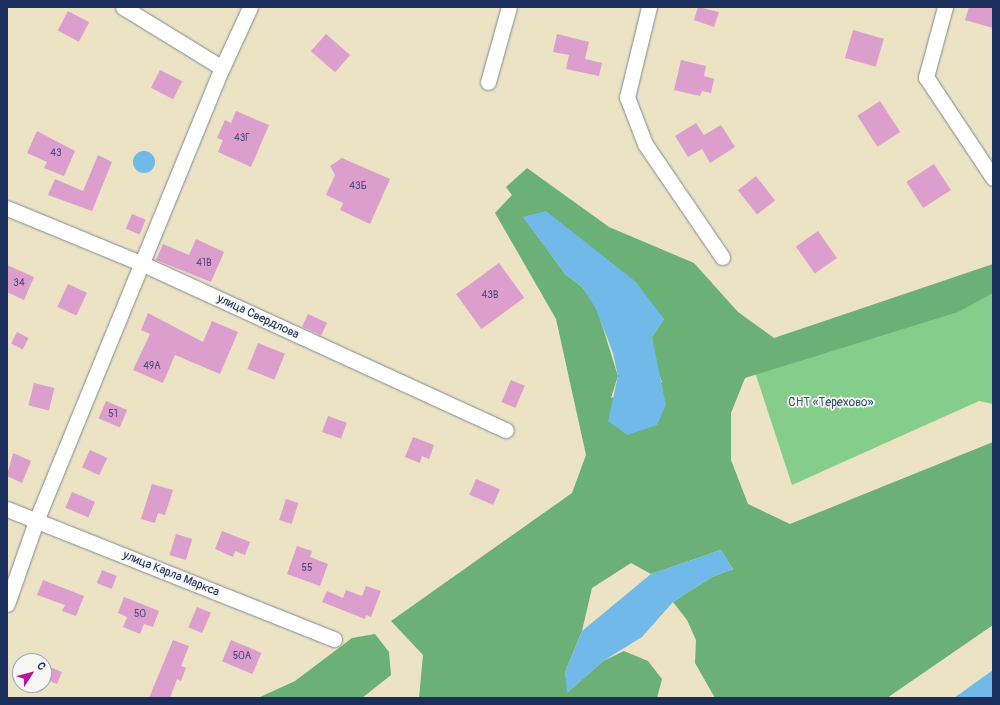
<!DOCTYPE html>
<meta charset="utf-8">
<style>
body{margin:0}
#map{position:relative;width:1000px;height:705px;overflow:hidden;background:#ebe3c4;font-family:Pangolin,sans-serif}
div>[style]{position:absolute}
.green>*{inset:0;background:#84cd8a}
.forest>*{inset:0;background:#6bb076}
.water>*{inset:0;background:#70b9e8}
.round{border-radius:50%}
.building>*{inset:0;background:#db9ecd;transform-origin:0 0}
.roads{filter:drop-shadow(0 0 1px #838991) drop-shadow(0 0 1px #838991)}
.minor>*{height:15px;margin:-7.5px;padding:0 7.5px;transform-origin:7.5px;border-radius:7.5px;background:#fff}
span{translate:-50% -50%;white-space:nowrap;text-align:center;line-height:1.15;-webkit-text-stroke:3.5px #f6f6f2;paint-order:stroke}
.number-label{font-size:10px;color:#4b4b7a}
.number-label span{-webkit-text-stroke-width:0}
.street-label{font-size:12px;color:#1b2f5e}
.park-label{font-size:12px;color:#355669}
.frame{position:absolute;inset:0;border:8px solid #1b2f5e;pointer-events:none}
.north{position:absolute;left:12px;top:653px;width:40px;height:40px;box-sizing:border-box;background:#f6f6f2;border:1px solid #9ea6b7;border-radius:50%;rotate:54deg;font-size:11px;font-weight:700;line-height:16px;text-align:center;color:#1b2f5e}
.north::after{content:'';display:block;margin:auto;width:14px;height:18px;background:#b5179e;clip-path:polygon(50% 0,100% 100%,50% 72%,0 100%)}
</style>
<div id="map">
<div class="green">
<div style="clip-path:polygon(993px 267px,993px 404px,979px 401px,792px 485px,755px 372px)"></div>
</div>
<div class="forest">
<div style="clip-path:polygon(evenodd,527px 168px,609px 227px,694px 263px,738px 312px,774px 338px,993px 264px,993px 293px,958px 312px,745px 378px,731px 413px,731px 460px,748px 504px,790px 524px,993px 442px,993px 625px,887px 698px,715px 698px,695px 663px,696px 640px,687px 620px,673px 602px,712px 577px,733px 569px,721px 550px,651px 574px,631px 563px,592px 588px,582px 631px,565px 672px,568px 692px,603px 661px,624px 651px,648px 661px,662px 679px,657px 698px,419px 698px,423px 655px,391px 621px,572px 493px,586px 455px,556px 319px,495px 213px,512px 195px,506px 187px,527px 168px,546px 212px,664px 319px,652px 337px,654px 361px,662px 382px,611px 398px,618px 376px,597px 309px,583px 288px,565px 274px,524px 218px,546px 212px)"></div>
<div style="clip-path:polygon(375px 634px,389px 652px,391px 675px,362px 698px,258px 698px,295px 681px,352px 638px)"></div>
</div>
<div class="water">
<div class="round" style="left:133px;top:151px;width:22px;height:22px"></div>
<div style="clip-path:polygon(546px 211px,636px 282px,664px 319px,652px 337px,666px 405px,657px 425px,627px 435px,608px 421px,618px 376px,613px 353px,596px 309px,583px 288px,565px 274px,523px 217px)"></div>
<div style="clip-path:polygon(721px 550px,733px 569px,712px 577px,673px 602px,642px 637px,603px 661px,567px 693px,565px 672px,582px 631px,651px 574px)"></div>
<div style="clip-path:polygon(993px 670px,993px 698px,954px 698px)"></div>
</div>
<div class="building">
<div style="clip-path:polygon(698px 7px,719px 12px,714px 27px,694px 20px)"></div>
<div style="clip-path:polygon(969px 7px,993px 7px,993px 28px,965px 20px)"></div>
<div style="left:68px;top:11px;width:24px;height:22px;rotate:28deg"></div>
<div style="left:853px;top:30px;width:32px;height:29px;rotate:16deg"></div>
<div style="left:326px;top:34px;width:32px;height:23px;rotate:41deg"></div>
<div style="clip-path:polygon(557px 34px,589px 42px,585px 59px,602px 63px,599px 76px,566px 69px,569px 55px,553px 52px)"></div>
<div style="clip-path:polygon(681px 60px,706px 66px,704px 76px,714px 79px,711px 93px,702px 91px,700px 96px,674px 90px)"></div>
<div style="left:160px;top:70px;width:25px;height:20px;rotate:27deg"></div>
<div style="left:880px;top:101px;width:37px;height:27px;rotate:57deg"></div>
<div style="clip-path:polygon(236px 111px,269px 125px,251px 167px,218px 152px,223px 140px,217px 138px,225px 120px,231px 123px)"></div>
<div style="clip-path:polygon(696px 123px,704px 135px,721px 125px,735px 147px,710px 163px,702px 149px,688px 157px,675px 136px)"></div>
<div style="clip-path:polygon(37px 131px,75px 151px,64px 176px,44px 168px,47px 162px,27px 153px)"></div>
<div style="clip-path:polygon(98px 155px,112px 162px,92px 211px,48px 195px,55px 179px,83px 191px)"></div>
<div style="clip-path:polygon(342px 158px,390px 179px,370px 224px,340px 210px,343px 203px,326px 195px,335px 175px,330px 166px)"></div>
<div style="left:934px;top:164px;width:31px;height:33px;rotate:57deg"></div>
<div style="left:756px;top:176px;width:31px;height:23px;rotate:52deg"></div>
<div style="left:132px;top:214px;width:15px;height:16px;rotate:23deg"></div>
<div style="left:818px;top:231px;width:33px;height:27px;rotate:55deg"></div>
<div style="clip-path:polygon(196px 239px,224px 252px,211px 282px,156px 260px,163px 244px,189px 255px)"></div>
<div style="left:499px;top:263px;width:43px;height:53px;rotate:54deg"></div>
<div style="clip-path:polygon(7px 265px,34px 277px,24px 300px,7px 292px)"></div>
<div style="left:68px;top:284px;width:21px;height:25px;rotate:25deg"></div>
<div style="clip-path:polygon(148px 313px,203px 342px,212px 321px,238px 332px,220px 374px,175px 355px,163px 383px,133px 370px,150px 334px,141px 330px)"></div>
<div style="left:308px;top:314px;width:21px;height:14px;rotate:25deg"></div>
<div style="left:17px;top:332px;width:13px;height:13px;rotate:27deg"></div>
<div style="left:258px;top:343px;width:29px;height:28px;rotate:22deg"></div>
<div style="left:511px;top:380px;width:15px;height:24px;rotate:23deg"></div>
<div style="left:34px;top:383px;width:21px;height:23px;rotate:14deg"></div>
<div style="left:106px;top:401px;width:23px;height:19px;rotate:23deg"></div>
<div style="left:328px;top:416px;width:20px;height:17px;rotate:20deg"></div>
<div style="clip-path:polygon(413px 437px,434px 445px,429px 459px,422px 456px,420px 463px,405px 457px)"></div>
<div style="left:90px;top:450px;width:19px;height:19px;rotate:25deg"></div>
<div style="clip-path:polygon(13px 453px,31px 461px,22px 483px,7px 476px)"></div>
<div style="left:476px;top:479px;width:26px;height:17px;rotate:23deg"></div>
<div style="clip-path:polygon(152px 484px,173px 490px,165px 515px,158px 513px,155px 523px,141px 519px)"></div>
<div style="left:72px;top:492px;width:25px;height:17px;rotate:23deg"></div>
<div style="left:286px;top:499px;width:13px;height:22px;rotate:18deg"></div>
<div style="clip-path:polygon(222px 531px,250px 542px,245px 555px,235px 551px,233px 557px,215px 549px)"></div>
<div style="left:176px;top:534px;width:17px;height:22px;rotate:17deg"></div>
<div style="clip-path:polygon(297px 546px,312px 551px,310px 557px,328px 564px,320px 586px,287px 574px)"></div>
<div style="left:102px;top:570px;width:16px;height:14px;rotate:22deg"></div>
<div style="clip-path:polygon(43px 580px,84px 596px,76px 616px,62px 611px,65px 605px,37px 595px)"></div>
<div style="clip-path:polygon(366px 586px,381px 591px,371px 617px,366px 615px,365px 619px,322px 602px,327px 591px,343px 598px,346px 590px,362px 596px)"></div>
<div style="clip-path:polygon(124px 597px,159px 611px,153px 627px,144px 624px,140px 634px,123px 627px,127px 617px,118px 613px)"></div>
<div style="left:197px;top:607px;width:15px;height:22px;rotate:23deg"></div>
<div style="clip-path:polygon(173px 640px,189px 646px,181px 666px,186px 668px,181px 681px,177px 679px,170px 698px,149px 698px)"></div>
<div style="left:231px;top:640px;width:33px;height:23px;rotate:23deg"></div>
<div style="left:50px;top:667px;width:13px;height:13px;rotate:23deg"></div>
</div>
<div class="roads">
<div class="minor">
<div style="left:123px;top:7px;width:116px;rotate:31.6deg"></div>
<div style="left:649px;top:7px;width:93px;rotate:103.7deg"></div>
<div style="left:627px;top:97px;width:50px;rotate:69deg"></div>
<div style="left:645px;top:144px;width:137px;rotate:55.7deg"></div>
<div style="left:945px;top:7px;width:73px;rotate:105.2deg"></div>
<div style="left:926px;top:77px;width:121px;rotate:56.4deg"></div>
<div style="left:488px;top:82px;width:78px;rotate:-74.4deg"></div>
<div style="left:7px;top:208px;width:147px;rotate:22.4deg"></div>
<div style="left:143px;top:264px;width:399px;rotate:24.6deg"></div>
<div style="left:7px;top:509px;width:352px;rotate:21.7deg"></div>
<div style="left:7px;top:604px;width:88px;rotate:-70.7deg"></div>
<div style="left:36px;top:521px;width:490px;rotate:-67.7deg"></div>
<div style="left:222px;top:68px;width:67px;rotate:-65.3deg"></div>
</div>
</div>
<div class="number-label">
<span style="left:242px;top:139px">43Г</span>
<span style="left:56px;top:154px">43</span>
<span style="left:358px;top:187px">43Б</span>
<span style="left:204px;top:264px">41В</span>
<span style="left:19px;top:284px">34</span>
<span style="left:490px;top:296px">43В</span>
<span style="left:152px;top:367px">49А</span>
<span style="left:113px;top:415px">51</span>
<span style="left:307px;top:569px">55</span>
<span style="left:140px;top:615px">50</span>
<span style="left:242px;top:657px">50А</span>
</div>
<div class="street-label">
<span style="left:258px;top:317px;rotate:25deg">улица Свердлова</span>
<span style="left:171px;top:574px;rotate:22deg">улица Карла Маркса</span>
</div>
<div class="park-label">
<span style="left:831px;top:403px">СНТ «Терехово»</span>
</div>
<div class="frame"></div>
<div class="north">С</div>
</div>
